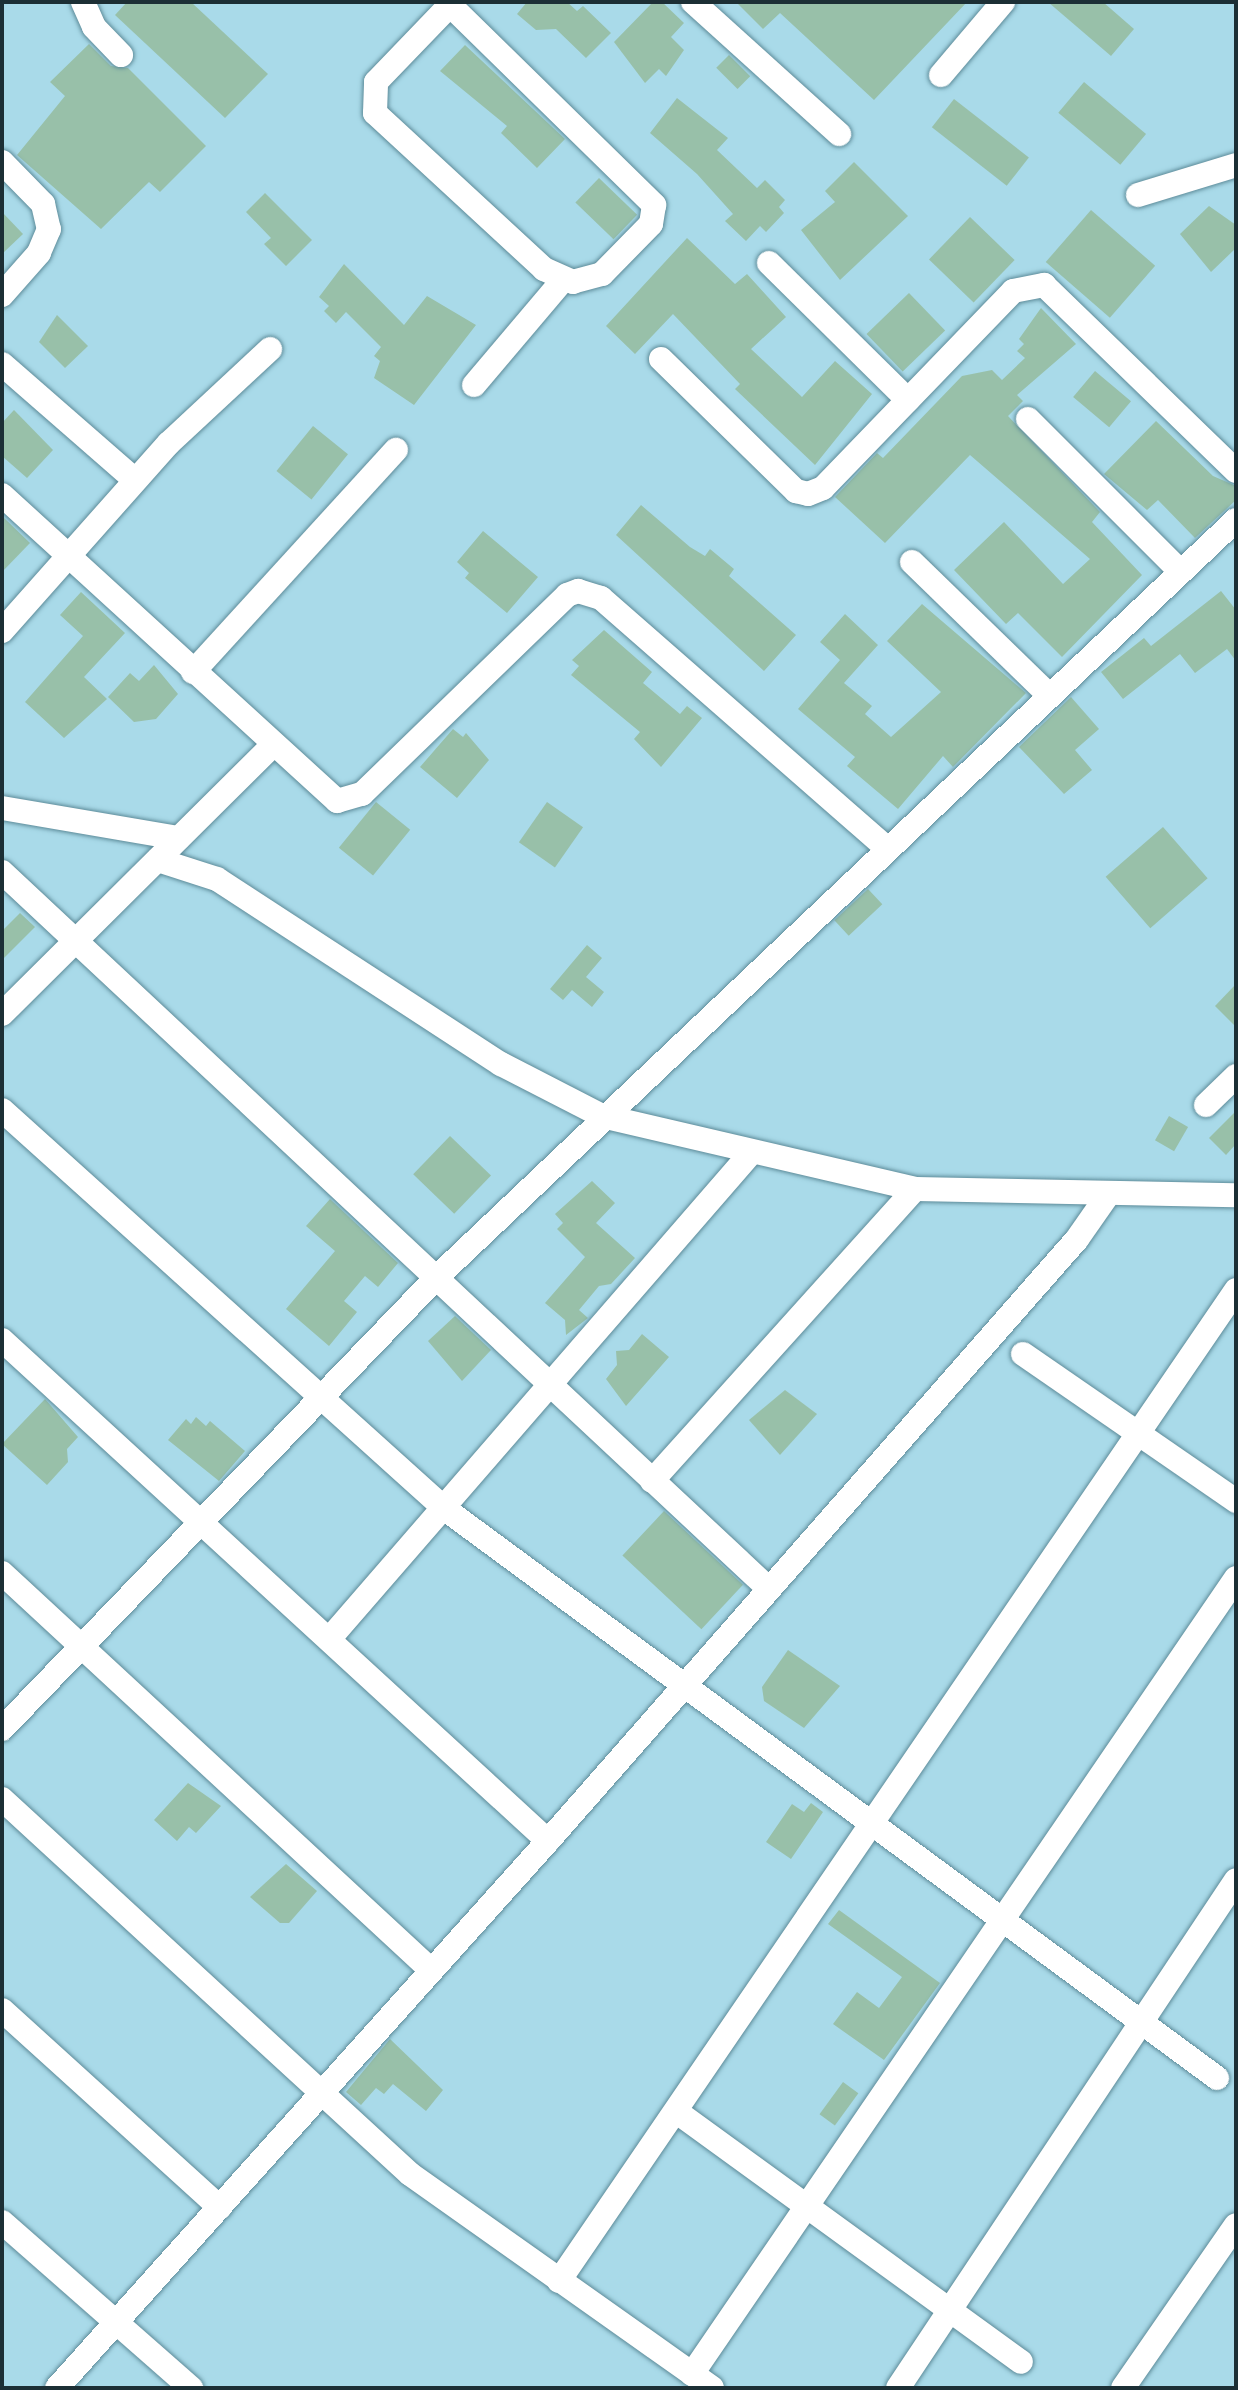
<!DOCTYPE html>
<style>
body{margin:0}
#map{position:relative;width:1238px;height:2390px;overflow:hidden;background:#a9dae9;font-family:Inter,sans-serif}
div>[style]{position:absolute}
.building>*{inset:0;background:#98c0a9;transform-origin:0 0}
.roads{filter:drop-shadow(0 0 2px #5d8b99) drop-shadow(0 0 2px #5d8b99)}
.minor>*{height:24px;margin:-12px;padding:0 12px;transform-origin:12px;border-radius:12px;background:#fff}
span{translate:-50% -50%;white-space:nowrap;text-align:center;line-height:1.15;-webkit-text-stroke:6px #b6e7f6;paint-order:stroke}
.frame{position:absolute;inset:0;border:4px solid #1c2f35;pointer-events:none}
</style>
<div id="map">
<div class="building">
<div style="clip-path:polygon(127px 2px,191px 2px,268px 74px,225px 118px,115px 15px)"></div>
<div style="clip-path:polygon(527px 2px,567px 2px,577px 11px,583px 6px,611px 33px,586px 58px,556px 29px,536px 30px,517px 14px)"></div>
<div style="clip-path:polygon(653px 2px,662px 2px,684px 23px,671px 37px,684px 50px,666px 76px,659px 69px,645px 83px,614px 42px)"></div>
<div style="clip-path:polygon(736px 2px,967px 2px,874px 100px,780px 13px,763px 29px)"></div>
<div style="clip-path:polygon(1048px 2px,1103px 2px,1134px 29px,1111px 56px)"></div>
<div style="clip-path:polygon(89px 44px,111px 66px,128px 68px,206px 146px,160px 192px,149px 182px,101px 229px,17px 155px,65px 96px,50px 82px)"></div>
<div style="clip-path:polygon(465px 45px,565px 139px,537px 168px,501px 133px,507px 126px,440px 71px)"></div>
<div style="left:729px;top:55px;width:30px;height:18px;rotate:45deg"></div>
<div style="left:1084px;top:82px;width:81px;height:40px;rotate:40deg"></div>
<div style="clip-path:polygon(677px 98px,728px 138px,717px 150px,757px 188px,765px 180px,785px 200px,779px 207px,784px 213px,766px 232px,760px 226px,746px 241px,725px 221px,733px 214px,697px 174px,650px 133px)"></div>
<div style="left:954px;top:99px;width:95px;height:36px;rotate:38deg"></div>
<div style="clip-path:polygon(854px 162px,908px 216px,840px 280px,801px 230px,835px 202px,825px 191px)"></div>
<div style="left:599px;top:178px;width:53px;height:34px;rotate:44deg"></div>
<div style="clip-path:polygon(265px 193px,312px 240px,286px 266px,264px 244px,271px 238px,246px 212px)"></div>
<div style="clip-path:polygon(1209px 206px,1236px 225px,1236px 248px,1211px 272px,1180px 234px)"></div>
<div style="left:1091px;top:210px;width:85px;height:69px;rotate:41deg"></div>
<div style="clip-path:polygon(2px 212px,23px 234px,2px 254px)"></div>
<div style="left:970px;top:217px;width:62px;height:59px;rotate:44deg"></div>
<div style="clip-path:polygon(687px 238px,735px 284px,747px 274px,786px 317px,751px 349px,802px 397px,835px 361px,872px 394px,815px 465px,735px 389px,740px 384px,673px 314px,635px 354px,606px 326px)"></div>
<div style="clip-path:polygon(344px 264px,404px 325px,427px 296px,476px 325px,414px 405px,374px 378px,380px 361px,374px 356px,381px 347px,346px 312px,336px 323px,324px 311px,329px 306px,319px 297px)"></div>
<div style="left:909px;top:293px;width:52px;height:59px;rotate:46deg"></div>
<div style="clip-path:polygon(1041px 308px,1076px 344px,1017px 395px,1023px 401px,1008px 416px,1100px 512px,1092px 522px,1142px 575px,1062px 657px,1018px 613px,1006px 624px,954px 570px,1004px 522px,1063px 584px,1090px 559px,970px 455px,885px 543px,835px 497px,877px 453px,883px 458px,962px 376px,992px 370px,1002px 380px,1025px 358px,1017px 351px,1024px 344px,1019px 339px)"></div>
<div style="clip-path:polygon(57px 315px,88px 346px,65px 368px,39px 342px)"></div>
<div style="left:1095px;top:371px;width:47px;height:34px;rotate:40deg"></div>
<div style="clip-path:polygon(14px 410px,53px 450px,27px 478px,2px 456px,2px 423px)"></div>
<div style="clip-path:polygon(1156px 421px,1213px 476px,1236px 486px,1236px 500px,1195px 538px,1158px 500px,1147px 510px,1104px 474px)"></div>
<div style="left:313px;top:426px;width:45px;height:58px;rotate:39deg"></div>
<div style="clip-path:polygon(641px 505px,690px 547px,705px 556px,710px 549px,734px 569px,729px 576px,796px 635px,764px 671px,616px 535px)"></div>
<div style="clip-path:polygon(2px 516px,30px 543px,2px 572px)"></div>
<div style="clip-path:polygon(483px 531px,538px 577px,507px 613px,465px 578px,469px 573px,457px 562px)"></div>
<div style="clip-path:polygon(1221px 591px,1236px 610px,1236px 661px,1227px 649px,1195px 673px,1180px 654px,1123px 699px,1101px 672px,1144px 638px,1151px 646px)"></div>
<div style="clip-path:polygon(81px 592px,125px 633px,84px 677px,107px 699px,64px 738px,25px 702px,83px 636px,60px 615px)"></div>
<div style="clip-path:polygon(922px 604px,1026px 693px,953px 767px,943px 756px,898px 809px,847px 766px,855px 757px,798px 709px,840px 660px,820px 642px,845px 614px,878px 645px,844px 683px,872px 706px,865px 714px,891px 737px,941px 692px,887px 641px)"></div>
<div style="clip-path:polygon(604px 630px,652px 672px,643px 683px,680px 714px,687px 706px,702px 718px,661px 767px,634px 739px,640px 732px,571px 675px,579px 666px,572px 660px)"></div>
<div style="clip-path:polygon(154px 665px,178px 694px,156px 719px,134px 722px,108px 697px,130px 673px,139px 681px)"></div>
<div style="clip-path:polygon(1071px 697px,1099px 729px,1075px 750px,1092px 770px,1064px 794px,1019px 747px)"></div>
<div style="clip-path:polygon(453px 729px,463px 737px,466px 733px,489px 760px,457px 798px,420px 767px)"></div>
<div style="left:376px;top:802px;width:44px;height:59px;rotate:39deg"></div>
<div style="left:547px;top:802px;width:44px;height:49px;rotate:35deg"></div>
<div style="left:1163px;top:827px;width:68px;height:76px;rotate:49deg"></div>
<div style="left:868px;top:889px;width:21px;height:46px;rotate:47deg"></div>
<div style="clip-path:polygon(20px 913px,35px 927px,2px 960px,2px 931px)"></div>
<div style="clip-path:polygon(587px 945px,602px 958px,586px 977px,604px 992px,592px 1007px,572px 990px,563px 1000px,550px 989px)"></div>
<div style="clip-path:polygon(1236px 984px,1236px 1027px,1215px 1006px)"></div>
<div style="clip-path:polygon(1236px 1111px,1236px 1144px,1226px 1155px,1209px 1138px)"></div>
<div style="left:1169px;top:1116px;width:22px;height:28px;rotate:30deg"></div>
<div style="left:450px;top:1136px;width:57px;height:53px;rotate:44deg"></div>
<div style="clip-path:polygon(592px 1181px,615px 1203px,596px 1223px,635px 1258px,611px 1284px,599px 1286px,579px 1310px,588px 1318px,566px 1335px,565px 1320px,545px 1303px,585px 1257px,557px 1229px,563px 1223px,555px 1214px)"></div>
<div style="clip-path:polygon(330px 1199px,398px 1263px,378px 1287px,365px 1276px,344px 1301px,357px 1312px,329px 1346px,286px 1309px,335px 1251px,306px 1226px)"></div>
<div style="clip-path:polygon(455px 1316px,491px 1350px,462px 1381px,428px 1341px)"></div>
<div style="clip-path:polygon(642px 1334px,669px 1357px,626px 1406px,606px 1379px,617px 1365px,616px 1351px,629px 1350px)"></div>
<div style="clip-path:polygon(785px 1390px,817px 1414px,780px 1455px,749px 1420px)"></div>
<div style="clip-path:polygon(45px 1399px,78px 1437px,67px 1449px,68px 1462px,47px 1485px,2px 1444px)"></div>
<div style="clip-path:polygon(196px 1417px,206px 1426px,210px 1421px,245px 1451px,219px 1481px,168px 1440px,186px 1419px,191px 1424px)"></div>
<div style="left:664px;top:1511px;width:108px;height:61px;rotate:43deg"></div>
<div style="clip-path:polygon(788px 1650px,840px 1686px,804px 1728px,764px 1701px,762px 1687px)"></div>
<div style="clip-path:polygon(188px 1783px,221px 1806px,196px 1833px,189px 1827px,177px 1841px,154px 1820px)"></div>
<div style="clip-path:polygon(811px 1803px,823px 1812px,791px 1859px,766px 1842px,792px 1804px,804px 1812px)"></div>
<div style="clip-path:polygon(286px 1864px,317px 1891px,289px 1923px,280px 1923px,250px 1897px)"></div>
<div style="clip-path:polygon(839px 1910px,940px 1983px,884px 2060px,833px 2024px,857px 1992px,879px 2008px,902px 1977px,828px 1924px)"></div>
<div style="clip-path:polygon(390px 2039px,443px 2090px,426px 2111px,393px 2084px,384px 2094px,376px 2088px,361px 2105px,346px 2092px)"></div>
<div style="left:843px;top:2082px;width:19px;height:40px;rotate:36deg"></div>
</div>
<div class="roads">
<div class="minor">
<div style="left:83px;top:2px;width:27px;rotate:66deg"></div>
<div style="left:94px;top:27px;width:39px;rotate:46deg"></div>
<div style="left:693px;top:2px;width:197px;rotate:42.1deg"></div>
<div style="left:450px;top:5px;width:286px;rotate:44.4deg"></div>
<div style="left:654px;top:205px;width:19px;rotate:99deg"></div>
<div style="left:651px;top:224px;width:70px;rotate:134.4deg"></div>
<div style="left:602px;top:274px;width:30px;rotate:165deg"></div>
<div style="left:573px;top:282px;width:32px;rotate:-156deg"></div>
<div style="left:544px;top:269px;width:230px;rotate:-137.3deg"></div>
<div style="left:375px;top:113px;width:31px;rotate:-88deg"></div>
<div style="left:376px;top:82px;width:107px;rotate:-46.1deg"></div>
<div style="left:941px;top:75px;width:96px;rotate:-49.7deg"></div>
<div style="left:2px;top:162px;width:59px;rotate:45.7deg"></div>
<div style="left:43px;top:204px;width:26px;rotate:77deg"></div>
<div style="left:49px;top:229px;width:26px;rotate:113deg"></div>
<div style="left:39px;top:253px;width:56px;rotate:131.4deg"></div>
<div style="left:1138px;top:195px;width:102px;rotate:-17deg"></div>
<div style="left:769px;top:263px;width:195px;rotate:44.6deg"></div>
<div style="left:661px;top:359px;width:189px;rotate:44.4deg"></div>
<div style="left:796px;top:491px;width:12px;rotate:14deg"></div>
<div style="left:808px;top:494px;width:16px;rotate:-22deg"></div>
<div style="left:823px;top:488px;width:274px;rotate:-46deg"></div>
<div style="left:1013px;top:291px;width:32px;rotate:-11deg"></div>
<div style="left:1044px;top:285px;width:267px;rotate:44.1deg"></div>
<div style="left:2px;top:364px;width:176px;rotate:41.1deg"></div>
<div style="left:474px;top:385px;width:138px;rotate:-49.7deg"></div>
<div style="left:1028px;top:419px;width:216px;rotate:45deg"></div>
<div style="left:2px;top:495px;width:454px;rotate:42.4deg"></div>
<div style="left:337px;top:801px;width:26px;rotate:-16deg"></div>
<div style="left:362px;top:794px;width:286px;rotate:-44.1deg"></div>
<div style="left:567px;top:595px;width:12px;rotate:-20deg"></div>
<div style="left:578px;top:591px;width:24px;rotate:17deg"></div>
<div style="left:601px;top:598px;width:381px;rotate:41.2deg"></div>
<div style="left:912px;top:562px;width:192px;rotate:44.2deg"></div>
<div style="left:2px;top:631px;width:251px;rotate:-48.4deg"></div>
<div style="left:169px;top:443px;width:138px;rotate:-42.9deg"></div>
<div style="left:193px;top:672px;width:301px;rotate:-47.6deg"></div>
<div style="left:2px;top:808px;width:179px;rotate:9.7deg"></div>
<div style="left:158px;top:860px;width:62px;rotate:17.9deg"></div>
<div style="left:217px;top:879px;width:339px;rotate:33.1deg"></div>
<div style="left:501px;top:1064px;width:114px;rotate:27.2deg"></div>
<div style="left:602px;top:1116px;width:321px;rotate:13.1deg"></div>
<div style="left:915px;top:1189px;width:321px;rotate:1.1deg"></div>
<div style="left:2px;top:872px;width:1050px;rotate:43.07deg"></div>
<div style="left:2px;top:1014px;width:380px;rotate:-44.8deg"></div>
<div style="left:1206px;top:1105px;width:42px;rotate:-44deg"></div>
<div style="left:2px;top:1110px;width:596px;rotate:42.01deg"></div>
<div style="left:445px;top:1509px;width:959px;rotate:36.39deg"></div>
<div style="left:2px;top:1340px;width:741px;rotate:42.54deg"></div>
<div style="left:1023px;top:1354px;width:259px;rotate:34.6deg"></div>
<div style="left:652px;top:1481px;width:393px;rotate:-48deg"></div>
<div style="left:2px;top:1573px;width:585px;rotate:42.78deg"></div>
<div style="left:331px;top:1637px;width:639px;rotate:-49.06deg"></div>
<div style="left:2px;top:1729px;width:626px;rotate:-46.1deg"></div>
<div style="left:436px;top:1278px;width:1102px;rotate:-43.46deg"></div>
<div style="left:2px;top:1799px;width:554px;rotate:42.59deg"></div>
<div style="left:410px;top:2174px;width:370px;rotate:35.3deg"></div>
<div style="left:2px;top:2010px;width:294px;rotate:42.2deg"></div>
<div style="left:677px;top:2112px;width:425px;rotate:36deg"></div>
<div style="left:2px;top:2222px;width:252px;rotate:41.3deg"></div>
<div style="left:559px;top:2281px;width:1200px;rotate:-55.66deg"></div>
<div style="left:692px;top:2374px;width:964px;rotate:-55.65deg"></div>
<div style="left:57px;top:2388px;width:735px;rotate:-48.09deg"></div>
<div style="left:548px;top:1841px;width:801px;rotate:-48.69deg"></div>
<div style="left:1077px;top:1239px;width:52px;rotate:-55.1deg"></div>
<div style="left:898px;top:2388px;width:610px;rotate:-56.36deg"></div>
<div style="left:1123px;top:2388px;width:198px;rotate:-55.3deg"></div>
</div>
</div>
<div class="frame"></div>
</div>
